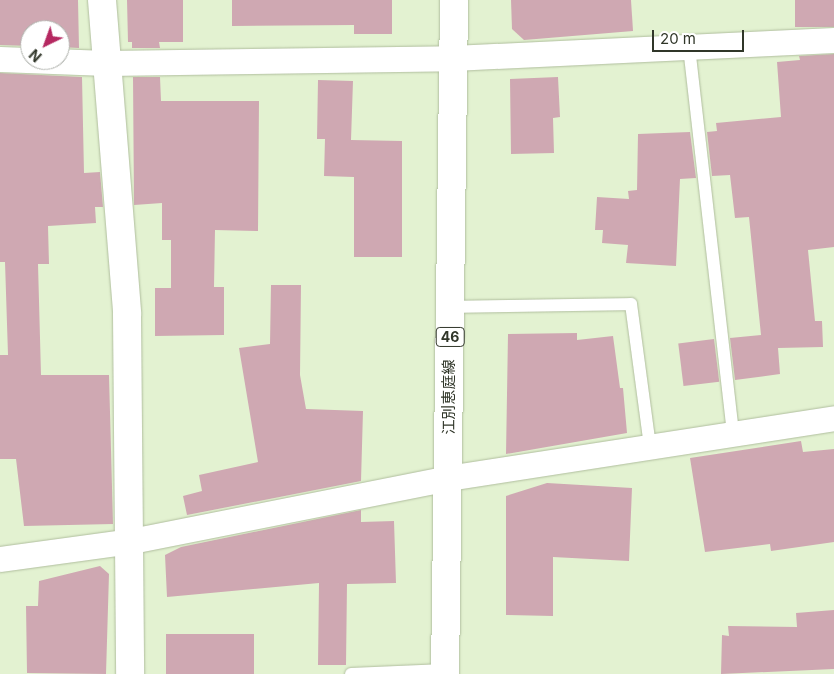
<!DOCTYPE html>
<meta charset="utf-8">
<style>
body{margin:0}
#map{position:relative;width:834px;height:674px;overflow:hidden;background:#e3f2d1;font-family:Inter,"Noto Sans JP",sans-serif}
div>[style]{position:absolute}
.building>*{inset:0;background:#cfa8b2;transform-origin:0 0}
.roads{filter:drop-shadow(0 0 1px #b0be9e) drop-shadow(0 0 1px #b0be9e)}
.service>*{height:12px;margin:-6px;padding:0 6px;transform-origin:6px;border-radius:6px;background:#fff}
.minor>*{height:25px;margin:-12.5px;padding:0 12.5px;transform-origin:12.5px;border-radius:12.5px;background:#fff}
.tertiary>*{height:28px;margin:-14px;padding:0 14px;transform-origin:14px;border-radius:14px;background:#fff}
.primary>*{height:28px;margin:-14px;padding:0 14px;transform-origin:14px;border-radius:14px;background:#fff}
span{translate:-50% -50%;white-space:nowrap;text-align:center;line-height:1.15;-webkit-text-stroke:4px #fff;paint-order:stroke}
.shield-label span{padding:1px 4px;background:#fff;border:1px solid;border-radius:4px;-webkit-text-stroke-width:0}
.shield-label{font-size:14px;color:#303629;font-weight:700}
.street-label{font-size:15px;color:#303629}
.north{position:absolute;left:20px;top:20px;width:50px;height:50px;box-sizing:border-box;background:#fff;border:1px solid #acafa9;border-radius:50%;rotate:222deg;font-size:14px;font-weight:700;line-height:20px;text-align:center;color:#303629}
.north::after{content:'';display:block;margin:auto;width:18px;height:22px;background:#b52861;clip-path:polygon(50% 0,100% 100%,50% 72%,0 100%)}
.scale{position:absolute;left:652px;top:30px;width:92px;height:22px;box-sizing:border-box;border:2px solid #303629;border-top:0;padding-left:6px;font-size:15px;line-height:18px;white-space:nowrap;color:#303629;-webkit-text-stroke:4px #fff;paint-order:stroke}
</style>
<div id="map">
<div class="building">
<div style="clip-path:polygon(0 0,78px 0,79px 48px,60px 47px,60px 30px,30px 30px,30px 46px,0 45px)"></div>
<div style="clip-path:polygon(127px 0,183px 0,183px 42px,159px 42px,160px 48px,132px 48px,132px 42px,128px 42px)"></div>
<div style="clip-path:polygon(232px 0,392px 0,392px 34px,354px 34px,354px 25px,232px 26px)"></div>
<div style="clip-path:polygon(511px 0,631px 0,633px 31px,524px 40px,512px 29px)"></div>
<div style="left:795px;top:0;width:39px;height:27px"></div>
<div style="clip-path:polygon(834px 54px,834px 247px,808px 250px,815px 321px,822px 321px,823px 347px,778px 348px,780px 374px,735px 380px,730px 338px,761px 335px,749px 217px,735px 218px,730px 175px,712px 176px,707px 132px,717px 131px,716px 123px,781px 117px,777px 62px,800px 60px,799px 56px)"></div>
<div style="clip-path:polygon(0 73px,82px 77px,84px 173px,100px 172px,103px 207px,95px 207px,96px 223px,48px 226px,49px 264px,38px 264px,41px 375px,109px 375px,113px 524px,24px 526px,16px 459px,0 459px,0 355px,8px 355px,5px 262px,0 262px)"></div>
<div style="clip-path:polygon(133px 77px,160px 77px,161px 101px,259px 101px,258px 231px,215px 230px,214px 287px,224px 287px,224px 335px,155px 336px,155px 288px,171px 288px,171px 240px,162px 240px,162px 203px,134px 205px)"></div>
<div style="clip-path:polygon(558px 77px,560px 117px,553px 118px,554px 153px,511px 154px,510px 79px)"></div>
<div style="clip-path:polygon(318px 80px,353px 81px,351px 140px,402px 141px,402px 257px,354px 257px,354px 177px,324px 176px,325px 139px,317px 139px)"></div>
<div style="clip-path:polygon(690px 132px,696px 178px,680px 179px,676px 266px,626px 263px,628px 245px,602px 243px,603px 230px,595px 230px,597px 197px,629px 199px,628px 191px,637px 190px,638px 134px)"></div>
<div style="clip-path:polygon(271px 285px,301px 285px,300px 375px,306px 409px,363px 411px,361px 481px,187px 515px,183px 496px,202px 491px,199px 475px,258px 462px,239px 348px,270px 344px)"></div>
<div style="clip-path:polygon(577px 333px,577px 340px,613px 336px,620px 388px,623px 388px,627px 433px,506px 454px,508px 334px)"></div>
<div style="left:714px;top:339px;width:43px;height:36px;rotate:83deg"></div>
<div style="clip-path:polygon(801px 441px,803px 452px,834px 449px,834px 542px,771px 551px,770px 544px,705px 552px,690px 458px)"></div>
<div style="clip-path:polygon(547px 483px,632px 488px,629px 561px,553px 557px,553px 616px,506px 615px,506px 496px)"></div>
<div style="clip-path:polygon(361px 510px,361px 522px,394px 521px,396px 583px,347px 584px,346px 665px,318px 665px,319px 583px,167px 597px,165px 555px,181px 547px)"></div>
<div style="clip-path:polygon(100px 566px,109px 574px,106px 674px,27px 673px,26px 606px,38px 606px,39px 581px)"></div>
<div style="clip-path:polygon(834px 610px,834px 669px,721px 674px,722px 635px,729px 636px,728px 626px,797px 627px,796px 613px)"></div>
<div style="left:254px;top:634px;width:40px;height:88px;rotate:90deg"></div>
</div>
<div class="roads">
<div class="service">
<div style="left:689px;top:47px;width:389px;rotate:83.5deg"></div>
<div style="left:450px;top:307px;width:181px;rotate:-0.9deg"></div>
<div style="left:631px;top:304px;width:144px;rotate:82.4deg"></div>
<div style="left:351px;top:674px;width:94px;rotate:-2.4deg"></div>
</div>
<div class="minor">
<div style="left:0;top:59px;width:106px;rotate:2.2deg"></div>
<div style="left:106px;top:63px;width:347px;rotate:-0.8deg"></div>
<div style="left:453px;top:58px;width:381px;rotate:-2.7deg"></div>
<div style="left:0;top:559px;width:132px;rotate:-7.8deg"></div>
<div style="left:131px;top:541px;width:323px;rotate:-11.2deg"></div>
<div style="left:448px;top:478px;width:391px;rotate:-8.8deg"></div>
</div>
<div class="tertiary">
<div style="left:102px;top:0;width:315px;rotate:85.4deg"></div>
<div style="left:127px;top:314px;width:360px;rotate:89.5deg"></div>
</div>
<div class="primary">
<div style="left:445px;top:674px;width:674px;rotate:-89.23deg"></div>
</div>
</div>
<div class="shield-label">
<span style="left:450px;top:337px">46</span>
</div>
<div class="street-label">
<span style="left:449px;top:397px;rotate:-90deg">江別恵庭線</span>
</div>
<div class="north">N</div>
<div class="scale">20 m</div>
</div>
